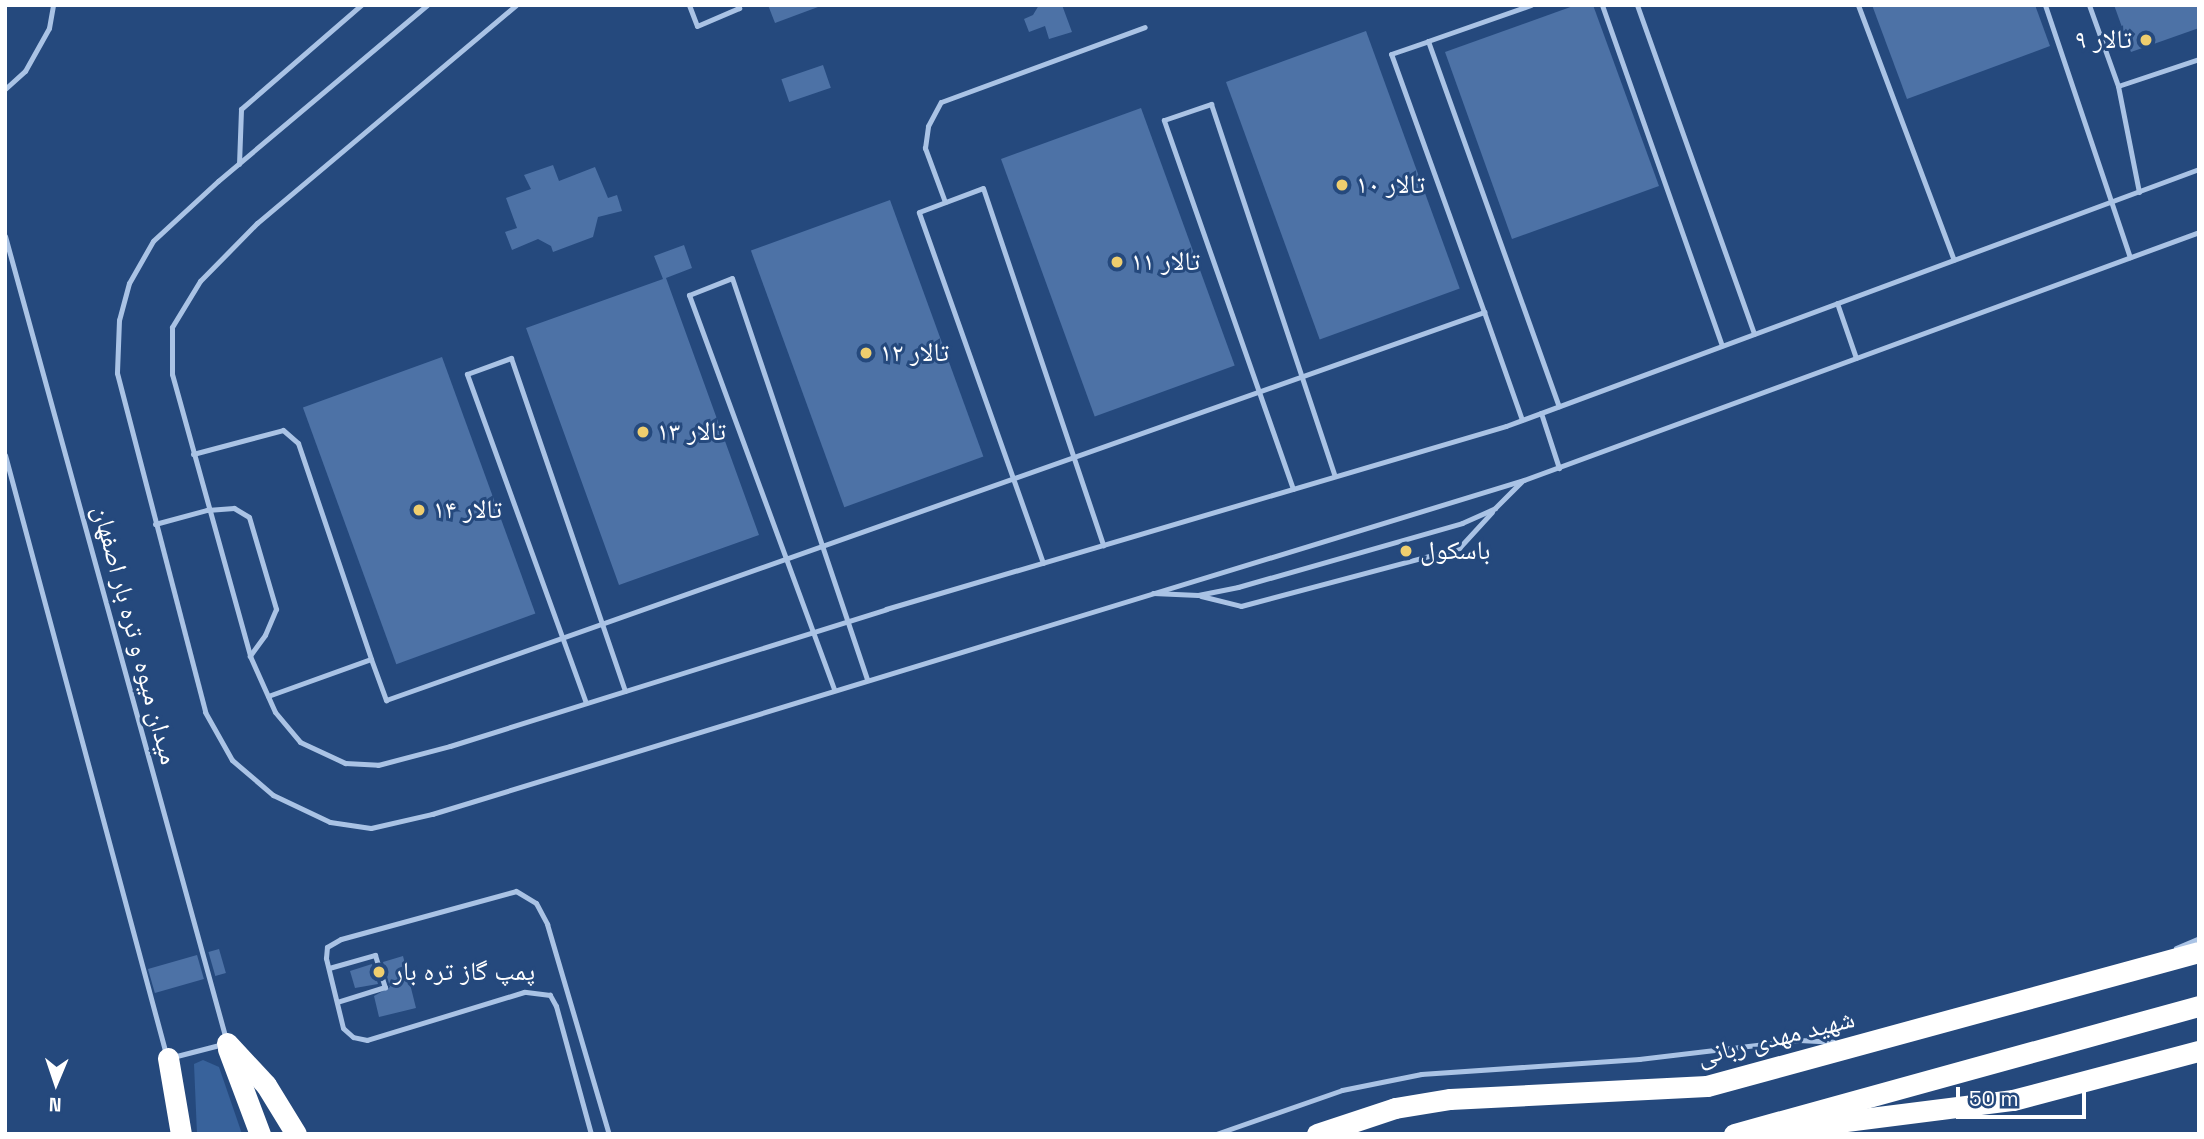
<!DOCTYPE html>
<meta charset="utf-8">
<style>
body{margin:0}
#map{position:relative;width:2204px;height:1139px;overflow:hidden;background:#25497d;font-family:"Space Grotesk","Noto Naskh Arabic",sans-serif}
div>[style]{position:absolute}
.green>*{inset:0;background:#38629b}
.building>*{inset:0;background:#4d72a6;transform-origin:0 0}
.lane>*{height:5px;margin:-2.5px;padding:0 2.5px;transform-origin:2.5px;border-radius:2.5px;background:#aac3e5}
.highway>*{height:21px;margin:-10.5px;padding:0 10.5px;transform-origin:10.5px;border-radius:10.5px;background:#fff}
.dots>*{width:19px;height:19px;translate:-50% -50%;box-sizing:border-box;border:4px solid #25497d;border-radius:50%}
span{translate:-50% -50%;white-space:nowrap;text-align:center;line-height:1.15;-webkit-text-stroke:6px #25497d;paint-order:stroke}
.poi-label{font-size:26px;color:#fff}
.right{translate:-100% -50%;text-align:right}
.left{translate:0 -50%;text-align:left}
.street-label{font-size:26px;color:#fff}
.frame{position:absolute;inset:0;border:7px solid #fff;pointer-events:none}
.north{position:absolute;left:21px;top:1048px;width:70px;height:70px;-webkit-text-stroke:5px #25497d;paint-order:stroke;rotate:182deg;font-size:19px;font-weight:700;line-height:28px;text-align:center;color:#fff}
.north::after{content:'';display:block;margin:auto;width:24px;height:32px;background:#fff;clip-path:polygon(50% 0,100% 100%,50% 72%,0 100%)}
.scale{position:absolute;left:1956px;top:1087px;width:130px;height:32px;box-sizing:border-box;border:4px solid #fff;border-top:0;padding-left:9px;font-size:21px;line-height:24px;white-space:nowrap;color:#fff;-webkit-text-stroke:5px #25497d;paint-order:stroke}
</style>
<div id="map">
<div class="green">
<div style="clip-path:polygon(203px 1060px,219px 1067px,242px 1134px,197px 1134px,194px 1064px)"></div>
</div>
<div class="building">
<div style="clip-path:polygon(768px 5px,817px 5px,818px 7px,775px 23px)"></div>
<div style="clip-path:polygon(1039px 5px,1062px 5px,1072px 32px,1049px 39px,1045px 26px,1029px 32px,1024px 19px,1033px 15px)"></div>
<div style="clip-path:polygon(1576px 5px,1593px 5px,1659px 186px,1512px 239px,1445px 52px)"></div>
<div style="clip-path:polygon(1872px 5px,2035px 5px,2050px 46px,1907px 99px)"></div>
<div style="clip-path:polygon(2114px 5px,2199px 5px,2199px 28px,2131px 52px)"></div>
<div style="left:1366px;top:31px;width:274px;height:149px;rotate:70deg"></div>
<div style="left:823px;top:65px;width:24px;height:44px;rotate:71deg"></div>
<div style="left:1141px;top:108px;width:274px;height:149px;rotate:70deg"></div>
<div style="clip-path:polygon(553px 165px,559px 181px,595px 167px,608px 198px,617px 195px,622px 211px,598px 217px,593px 237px,553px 252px,551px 246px,538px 239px,512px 250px,505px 232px,517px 228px,506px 198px,531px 189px,524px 175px)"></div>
<div style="left:890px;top:200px;width:273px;height:148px;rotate:70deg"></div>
<div style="clip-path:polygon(684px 245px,692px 268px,666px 278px,759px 535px,619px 585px,526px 328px,663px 279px,654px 256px)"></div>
<div style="left:442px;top:357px;width:273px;height:148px;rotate:70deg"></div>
<div style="left:219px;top:949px;width:25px;height:11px;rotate:74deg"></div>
<div style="left:197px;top:955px;width:25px;height:51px;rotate:74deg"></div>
<div style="clip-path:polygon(403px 956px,416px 1008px,379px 1017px,374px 996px,390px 987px,383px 962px)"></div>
<div style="clip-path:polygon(372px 964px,378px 984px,355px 988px,350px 971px)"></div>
</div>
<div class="lane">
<div style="left:427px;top:5px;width:273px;rotate:139.9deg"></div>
<div style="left:218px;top:181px;width:88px;rotate:137.3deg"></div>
<div style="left:153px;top:241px;width:48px;rotate:119.7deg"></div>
<div style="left:129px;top:283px;width:38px;rotate:105deg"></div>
<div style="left:119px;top:320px;width:53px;rotate:92.2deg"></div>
<div style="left:117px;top:373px;width:350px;rotate:75.4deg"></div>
<div style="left:205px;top:712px;width:55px;rotate:60.6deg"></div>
<div style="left:232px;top:760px;width:54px;rotate:40.5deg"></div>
<div style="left:273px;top:795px;width:63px;rotate:25.3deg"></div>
<div style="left:330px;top:822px;width:41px;rotate:8.3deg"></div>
<div style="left:371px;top:828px;width:63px;rotate:-12.9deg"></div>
<div style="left:432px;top:814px;width:1142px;rotate:-17.01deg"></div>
<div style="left:1524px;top:480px;width:719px;rotate:-20.17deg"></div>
<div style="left:516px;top:5px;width:339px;rotate:139.9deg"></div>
<div style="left:257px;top:223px;width:81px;rotate:134.5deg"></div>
<div style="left:200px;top:281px;width:54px;rotate:121.3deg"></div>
<div style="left:172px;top:327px;width:47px;rotate:90deg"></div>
<div style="left:172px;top:374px;width:293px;rotate:74.5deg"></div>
<div style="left:250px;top:656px;width:61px;rotate:65.9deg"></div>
<div style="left:275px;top:712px;width:39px;rotate:50deg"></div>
<div style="left:300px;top:742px;width:50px;rotate:25deg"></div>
<div style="left:345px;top:763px;width:33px;rotate:3deg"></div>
<div style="left:378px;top:765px;width:74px;rotate:-14.8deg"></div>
<div style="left:450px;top:746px;width:457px;rotate:-17.4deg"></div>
<div style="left:886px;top:609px;width:646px;rotate:-16.44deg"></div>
<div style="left:1506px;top:426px;width:739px;rotate:-20.35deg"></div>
<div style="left:689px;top:5px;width:22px;rotate:69deg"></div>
<div style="left:697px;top:26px;width:46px;rotate:-23.2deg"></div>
<div style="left:739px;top:8px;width:4px;rotate:-124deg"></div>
<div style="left:1602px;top:5px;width:361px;rotate:70.6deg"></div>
<div style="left:1637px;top:5px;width:349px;rotate:70.4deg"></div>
<div style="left:1858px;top:5px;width:272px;rotate:69.4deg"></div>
<div style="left:2045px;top:5px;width:266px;rotate:71.4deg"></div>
<div style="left:2089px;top:5px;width:86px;rotate:70.3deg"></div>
<div style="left:2118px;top:86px;width:108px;rotate:78.8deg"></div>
<div style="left:1428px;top:41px;width:109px;rotate:-19.3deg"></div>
<div style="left:2118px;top:86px;width:85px;rotate:-18.4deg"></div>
<div style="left:5px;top:89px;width:27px;rotate:-42deg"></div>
<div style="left:25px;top:71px;width:49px;rotate:-60.8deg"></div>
<div style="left:49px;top:28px;width:23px;rotate:-80deg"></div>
<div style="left:239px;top:164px;width:55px;rotate:-87.9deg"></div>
<div style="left:241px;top:109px;width:159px;rotate:-40.9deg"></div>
<div style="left:945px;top:202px;width:58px;rotate:-110.3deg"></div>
<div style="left:925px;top:148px;width:22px;rotate:-82deg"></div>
<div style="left:928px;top:126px;width:27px;rotate:-62deg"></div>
<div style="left:941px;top:102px;width:217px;rotate:-20.2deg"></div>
<div style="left:5px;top:236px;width:837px;rotate:74.62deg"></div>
<div style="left:227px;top:1043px;width:56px;rotate:165.5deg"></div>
<div style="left:1837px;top:303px;width:58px;rotate:70.9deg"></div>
<div style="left:1484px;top:312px;width:114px;rotate:70.6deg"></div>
<div style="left:1541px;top:413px;width:58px;rotate:71.9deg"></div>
<div style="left:193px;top:454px;width:93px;rotate:-14.9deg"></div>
<div style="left:283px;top:430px;width:20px;rotate:41deg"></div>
<div style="left:298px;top:443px;width:228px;rotate:71.3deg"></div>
<div style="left:5px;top:455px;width:620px;rotate:74.96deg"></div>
<div style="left:1293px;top:489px;width:391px;rotate:-109.3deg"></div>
<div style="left:1164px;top:120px;width:50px;rotate:-18.8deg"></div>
<div style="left:1211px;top:104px;width:392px;rotate:71.6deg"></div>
<div style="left:155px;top:524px;width:54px;rotate:-15.1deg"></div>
<div style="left:207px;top:510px;width:27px;rotate:-4deg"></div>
<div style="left:234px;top:508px;width:17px;rotate:31deg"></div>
<div style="left:249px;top:517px;width:96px;rotate:73.6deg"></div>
<div style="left:276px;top:609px;width:28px;rotate:113deg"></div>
<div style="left:265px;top:635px;width:26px;rotate:126deg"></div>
<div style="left:1043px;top:563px;width:372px;rotate:-109.5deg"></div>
<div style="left:919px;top:212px;width:68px;rotate:-20.6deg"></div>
<div style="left:983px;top:188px;width:377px;rotate:71.4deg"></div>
<div style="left:1153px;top:593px;width:45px;rotate:2.5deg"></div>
<div style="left:1198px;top:595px;width:41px;rotate:-11.3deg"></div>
<div style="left:1238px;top:587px;width:233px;rotate:-15.9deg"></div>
<div style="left:1462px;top:523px;width:36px;rotate:-24deg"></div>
<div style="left:1495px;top:508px;width:38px;rotate:-45deg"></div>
<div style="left:1201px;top:596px;width:41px;rotate:14deg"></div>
<div style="left:1241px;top:606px;width:226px;rotate:-14.9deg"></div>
<div style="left:1459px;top:548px;width:49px;rotate:-47.5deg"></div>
<div style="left:834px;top:689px;width:420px;rotate:-110.2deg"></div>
<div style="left:689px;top:295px;width:46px;rotate:-21.6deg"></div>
<div style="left:732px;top:278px;width:423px;rotate:71.4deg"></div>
<div style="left:268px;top:696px;width:109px;rotate:-19.8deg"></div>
<div style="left:371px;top:659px;width:44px;rotate:69.9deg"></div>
<div style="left:386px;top:700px;width:1165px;rotate:-19.46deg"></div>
<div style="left:1484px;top:312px;width:274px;rotate:-109.8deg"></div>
<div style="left:1391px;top:54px;width:39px;rotate:-19deg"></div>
<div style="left:1428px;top:41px;width:388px;rotate:70.3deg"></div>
<div style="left:586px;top:703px;width:350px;rotate:-109.9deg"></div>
<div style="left:467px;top:374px;width:47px;rotate:-20deg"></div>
<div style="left:511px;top:358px;width:352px;rotate:71.1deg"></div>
<div style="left:2176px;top:948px;width:25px;rotate:-23deg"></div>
<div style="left:329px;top:968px;width:48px;rotate:-15.8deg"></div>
<div style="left:375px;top:955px;width:34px;rotate:73deg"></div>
<div style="left:385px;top:987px;width:50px;rotate:162.6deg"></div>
<div style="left:591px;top:1134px;width:133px;rotate:-105.3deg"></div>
<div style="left:556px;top:1006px;width:13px;rotate:-119deg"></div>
<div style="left:550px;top:995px;width:26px;rotate:-173deg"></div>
<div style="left:524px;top:992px;width:164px;rotate:163deg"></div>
<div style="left:367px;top:1040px;width:14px;rotate:-168deg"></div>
<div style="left:353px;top:1037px;width:13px;rotate:-138deg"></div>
<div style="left:343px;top:1028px;width:72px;rotate:-103.7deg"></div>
<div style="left:326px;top:958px;width:11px;rotate:-85deg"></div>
<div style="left:327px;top:947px;width:16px;rotate:-30deg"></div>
<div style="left:341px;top:939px;width:181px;rotate:-15.3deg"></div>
<div style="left:516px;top:891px;width:23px;rotate:31deg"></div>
<div style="left:536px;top:903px;width:24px;rotate:62deg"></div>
<div style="left:547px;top:924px;width:219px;rotate:73.6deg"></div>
<div style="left:1216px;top:1134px;width:133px;rotate:-19.2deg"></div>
<div style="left:1342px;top:1090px;width:81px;rotate:-11.4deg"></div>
<div style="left:1421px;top:1074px;width:219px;rotate:-3.9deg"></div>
<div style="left:1639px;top:1059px;width:161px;rotate:-6.8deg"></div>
<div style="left:1799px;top:1040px;width:34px;rotate:3deg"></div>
</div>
<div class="highway">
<div style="left:227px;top:1043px;width:57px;rotate:47.1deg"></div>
<div style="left:266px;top:1085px;width:57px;rotate:58.5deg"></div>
<div style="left:228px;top:1049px;width:91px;rotate:69.4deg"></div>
<div style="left:168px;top:1058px;width:77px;rotate:80.3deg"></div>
<div style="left:1791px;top:1128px;width:224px;rotate:-7.2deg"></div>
<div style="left:2013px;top:1100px;width:192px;rotate:-14.8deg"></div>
<div style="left:1317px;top:1134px;width:82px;rotate:-18.4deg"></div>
<div style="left:1395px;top:1108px;width:56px;rotate:-9.3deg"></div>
<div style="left:1450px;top:1099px;width:257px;rotate:-2.9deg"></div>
<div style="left:1707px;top:1086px;width:510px;rotate:-15.24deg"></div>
<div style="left:1734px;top:1134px;width:482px;rotate:-15.4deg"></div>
</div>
<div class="dots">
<div style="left:2146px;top:40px;background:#efce6e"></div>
<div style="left:1342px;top:185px;background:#efce6e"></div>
<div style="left:1117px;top:262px;background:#efce6e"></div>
<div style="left:866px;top:353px;background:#efce6e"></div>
<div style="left:643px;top:432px;background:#efce6e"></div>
<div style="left:419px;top:510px;background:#efce6e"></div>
<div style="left:1406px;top:551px;background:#efce6e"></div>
<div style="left:379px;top:972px;background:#efce6e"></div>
</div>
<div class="poi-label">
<span class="right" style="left:2132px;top:40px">تالار ۹</span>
<span class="left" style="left:1356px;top:185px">تالار ۱۰</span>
<span class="left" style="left:1131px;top:262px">تالار ۱۱</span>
<span class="left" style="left:880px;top:353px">تالار ۱۲</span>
<span class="left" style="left:657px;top:432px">تالار ۱۳</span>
<span class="left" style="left:433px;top:510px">تالار ۱۴</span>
<span class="left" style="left:1420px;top:551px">باسكول</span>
<span class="left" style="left:393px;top:972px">پمپ گاز تره بار</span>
</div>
<div class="street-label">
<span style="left:135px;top:635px;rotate:75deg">میدان میوه و تره بار اصفهان</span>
<span style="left:1776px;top:1038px;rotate:-14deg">شهید مهدی ربانی</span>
</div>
<div class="frame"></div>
<div class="north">N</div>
<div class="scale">50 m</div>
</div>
